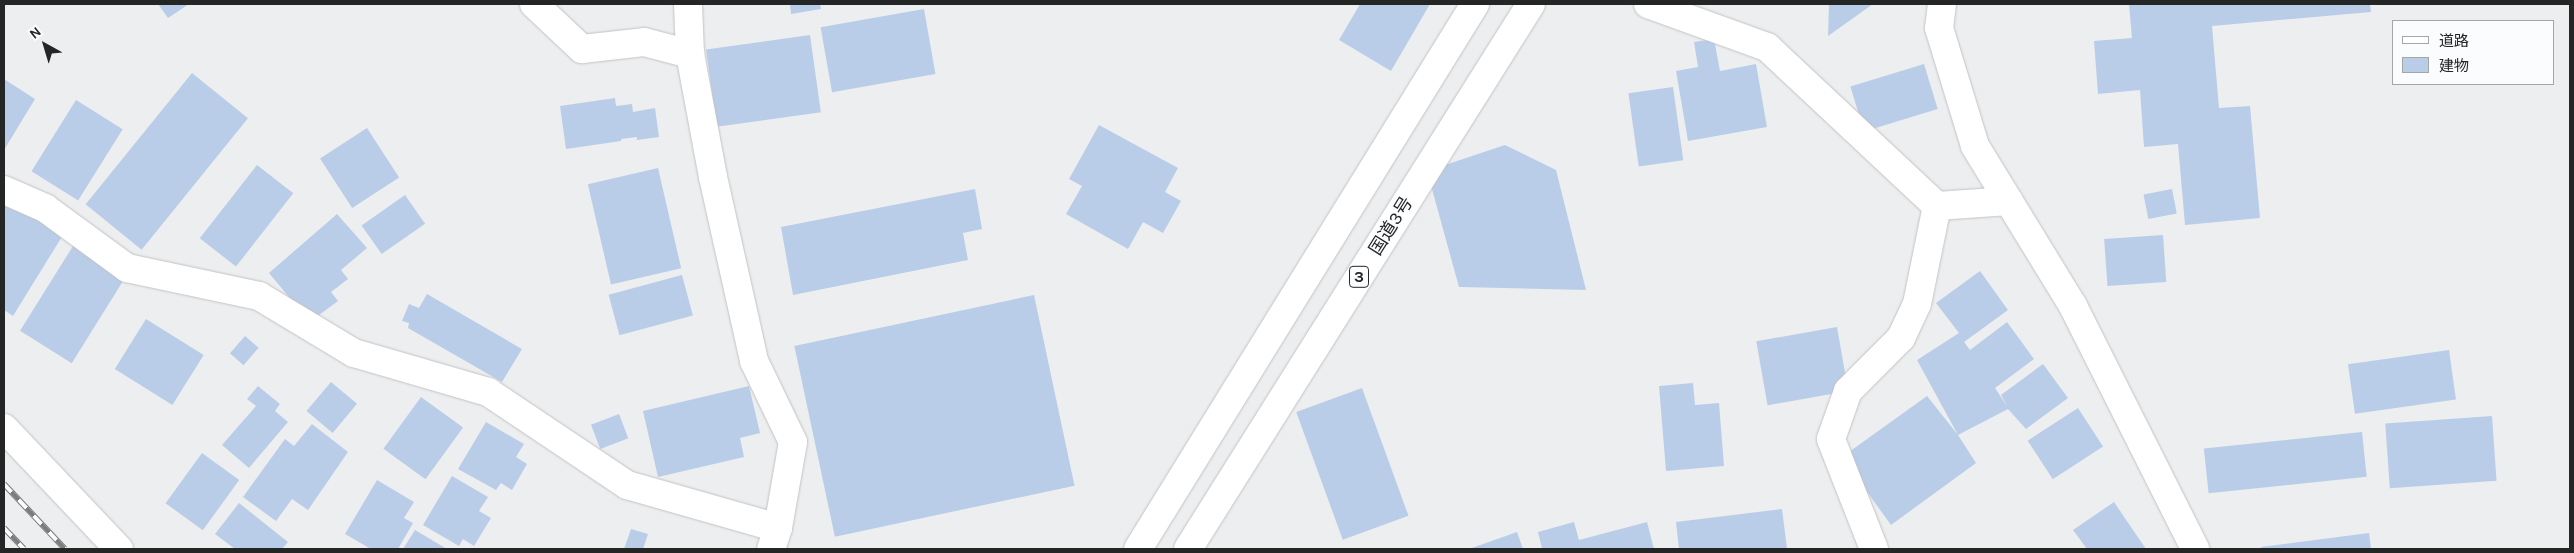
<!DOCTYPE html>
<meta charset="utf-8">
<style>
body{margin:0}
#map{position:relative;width:2574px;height:553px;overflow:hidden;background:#edeef0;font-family:Karla,"Noto Sans JP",sans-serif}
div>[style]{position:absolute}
.building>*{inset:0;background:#bacde8;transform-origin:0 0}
.roads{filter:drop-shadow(0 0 1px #c2c3c5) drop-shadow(0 0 1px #c2c3c5)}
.street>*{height:28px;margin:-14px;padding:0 14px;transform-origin:14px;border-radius:14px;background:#fff}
.highway>*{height:28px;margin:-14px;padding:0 14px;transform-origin:14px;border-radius:14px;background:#fff}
.rail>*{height:5.5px;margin-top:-2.75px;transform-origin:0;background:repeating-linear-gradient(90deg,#fafcfe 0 11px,#7b7c7d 0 22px);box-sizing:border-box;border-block:1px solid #7b7c7d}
span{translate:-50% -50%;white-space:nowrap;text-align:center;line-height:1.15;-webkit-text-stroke:4px #fafcfe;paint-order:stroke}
.shield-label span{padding:1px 4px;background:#fafcfe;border:1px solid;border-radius:4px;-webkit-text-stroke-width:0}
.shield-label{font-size:16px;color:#242525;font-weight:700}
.street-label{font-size:18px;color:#242525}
.frame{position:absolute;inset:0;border:5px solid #242525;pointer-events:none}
.legend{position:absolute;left:2392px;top:20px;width:162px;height:65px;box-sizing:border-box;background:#fafcfe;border:1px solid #a4a6a7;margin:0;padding:6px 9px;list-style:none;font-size:15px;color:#242525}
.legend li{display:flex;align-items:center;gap:10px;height:25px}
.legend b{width:25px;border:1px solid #a4a6a7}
.north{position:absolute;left:20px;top:20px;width:50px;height:50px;-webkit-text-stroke:4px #fafcfe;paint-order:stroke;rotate:321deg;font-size:14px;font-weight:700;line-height:20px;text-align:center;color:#242525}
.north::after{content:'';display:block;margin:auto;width:18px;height:22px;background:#242525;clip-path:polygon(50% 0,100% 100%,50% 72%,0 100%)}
</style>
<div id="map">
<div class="building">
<div style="clip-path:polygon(158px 4px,189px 4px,168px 18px)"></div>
<div style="clip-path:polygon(790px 4px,820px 4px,821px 9px,791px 14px)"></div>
<div style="clip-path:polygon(1360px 4px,1430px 4px,1391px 71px,1339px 40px)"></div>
<div style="clip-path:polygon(1829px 4px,1873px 4px,1828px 36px)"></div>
<div style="clip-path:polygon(2129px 4px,2370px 4px,2371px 12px,2212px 26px,2219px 108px,2250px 106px,2260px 218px,2185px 225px,2178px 144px,2144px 147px,2140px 90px,2098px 94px,2094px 41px,2132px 38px)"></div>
<div style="left:924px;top:9px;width:66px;height:105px;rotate:80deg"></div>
<div style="left:810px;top:35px;width:78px;height:105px;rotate:82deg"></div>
<div style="clip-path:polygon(1714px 39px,1720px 71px,1756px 64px,1767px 127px,1688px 141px,1676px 71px,1698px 67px,1694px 42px)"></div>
<div style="left:1924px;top:64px;width:47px;height:77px;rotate:73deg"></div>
<div style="left:192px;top:73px;width:72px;height:169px;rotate:39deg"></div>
<div style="clip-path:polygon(4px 79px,35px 99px,4px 150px)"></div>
<div style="left:1673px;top:87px;width:74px;height:45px;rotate:82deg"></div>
<div style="clip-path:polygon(615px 98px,616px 106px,632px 104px,633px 112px,655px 108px,659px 137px,637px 140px,637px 137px,621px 139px,621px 141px,566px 149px,560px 106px)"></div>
<div style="left:76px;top:100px;width:55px;height:84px;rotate:32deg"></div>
<div style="clip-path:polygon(1099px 125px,1178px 168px,1165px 192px,1181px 201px,1163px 233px,1143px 222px,1128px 249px,1066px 214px,1082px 186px,1069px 179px)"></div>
<div style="left:367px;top:128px;width:59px;height:56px;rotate:57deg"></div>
<div style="clip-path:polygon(1505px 145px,1556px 170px,1586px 290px,1459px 287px,1427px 171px)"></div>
<div style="left:257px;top:165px;width:46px;height:93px;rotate:38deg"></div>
<div style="left:658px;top:168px;width:103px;height:72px;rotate:77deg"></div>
<div style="clip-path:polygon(975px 189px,982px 229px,963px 233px,968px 260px,793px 295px,781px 227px)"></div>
<div style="left:2172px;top:189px;width:25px;height:29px;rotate:79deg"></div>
<div style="left:405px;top:195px;width:35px;height:53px;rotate:55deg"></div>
<div style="clip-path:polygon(4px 199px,63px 235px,13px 316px,4px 310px)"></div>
<div style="clip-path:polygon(337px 214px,367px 248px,341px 270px,348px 279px,331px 292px,338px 301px,315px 318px,309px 310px,303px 314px,269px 273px)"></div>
<div style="left:2163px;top:235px;width:47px;height:59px;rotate:86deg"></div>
<div style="left:73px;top:246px;width:61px;height:100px;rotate:32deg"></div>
<div style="clip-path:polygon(1980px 271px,2008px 310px,1964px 342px,1970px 350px,2007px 322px,2034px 359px,1995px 388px,2007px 406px,2001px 395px,2043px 364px,2068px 398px,2026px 429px,2008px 409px,1958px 435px,1976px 463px,1891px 525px,1842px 457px,1927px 396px,1958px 435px,1917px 360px,1959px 333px,1936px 303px)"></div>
<div style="left:682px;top:275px;width:42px;height:76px;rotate:75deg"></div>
<div style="clip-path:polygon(427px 294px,522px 349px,502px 382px,408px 328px,409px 323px,402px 321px,409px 304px,419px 308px)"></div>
<div style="left:1034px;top:295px;width:195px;height:245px;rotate:78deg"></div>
<div style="left:146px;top:319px;width:68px;height:59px;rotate:32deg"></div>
<div style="left:1837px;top:327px;width:65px;height:82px;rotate:80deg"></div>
<div style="left:245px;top:336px;width:18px;height:23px;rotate:41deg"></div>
<div style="left:2449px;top:350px;width:50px;height:102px;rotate:82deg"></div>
<div style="left:331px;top:382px;width:34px;height:38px;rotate:40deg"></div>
<div style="clip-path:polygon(1693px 383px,1695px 405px,1719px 403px,1724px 466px,1666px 471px,1659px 386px)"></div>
<div style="clip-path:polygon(258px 386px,280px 404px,275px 411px,288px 422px,249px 468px,222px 445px,256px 406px,247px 399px)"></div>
<div style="clip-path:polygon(749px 386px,760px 433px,740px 438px,744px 457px,658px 477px,643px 411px)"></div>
<div style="left:1362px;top:388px;width:136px;height:70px;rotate:70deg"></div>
<div style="left:421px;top:397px;width:52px;height:64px;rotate:36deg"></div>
<div style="left:2078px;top:408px;width:46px;height:60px;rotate:57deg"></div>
<div style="left:619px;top:414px;width:26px;height:30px;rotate:69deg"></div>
<div style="left:2492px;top:416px;width:65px;height:107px;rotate:86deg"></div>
<div style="clip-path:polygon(486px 422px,524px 444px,516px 457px,527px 464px,512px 490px,501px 483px,496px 490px,458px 469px)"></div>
<div style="clip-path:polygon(312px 424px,348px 452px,308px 510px,292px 499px,276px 521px,243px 497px,285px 439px,294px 446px)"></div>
<div style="left:2362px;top:432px;width:45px;height:159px;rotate:84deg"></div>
<div style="left:202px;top:453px;width:46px;height:62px;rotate:36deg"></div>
<div style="clip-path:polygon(452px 476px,488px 497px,479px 511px,491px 518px,474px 546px,463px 539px,459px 546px,423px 525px)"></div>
<div style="clip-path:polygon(377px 480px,414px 502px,404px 518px,413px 523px,398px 549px,371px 549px,345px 534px)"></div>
<div style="clip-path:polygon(2114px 502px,2146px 549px,2087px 549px,2073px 530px)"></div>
<div style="clip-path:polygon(239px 503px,288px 542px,282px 549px,235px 549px,215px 534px)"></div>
<div style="clip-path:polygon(1782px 509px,1787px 549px,1679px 549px,1676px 522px)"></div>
<div style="clip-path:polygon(1574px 522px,1579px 540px,1647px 522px,1654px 549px,1542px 549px,1538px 532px)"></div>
<div style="clip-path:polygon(631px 529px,648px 534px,643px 549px,624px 549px)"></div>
<div style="clip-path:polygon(415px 530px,447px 549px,403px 549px)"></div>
<div style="clip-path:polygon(1517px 532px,1523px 549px,1469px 549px)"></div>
<div style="clip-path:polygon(2369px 533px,2371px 549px,2261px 549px,2261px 547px)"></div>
</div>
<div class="roads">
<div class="street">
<div style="left:534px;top:4px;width:66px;rotate:43.2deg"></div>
<div style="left:582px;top:49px;width:62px;rotate:-6.4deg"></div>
<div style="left:644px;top:42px;width:48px;rotate:14.6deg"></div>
<div style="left:688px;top:4px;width:50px;rotate:87.7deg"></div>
<div style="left:690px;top:54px;width:125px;rotate:79.4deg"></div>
<div style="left:713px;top:177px;width:189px;rotate:77.4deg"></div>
<div style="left:754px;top:361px;width:90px;rotate:64.3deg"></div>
<div style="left:793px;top:442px;width:87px;rotate:99.9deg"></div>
<div style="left:1648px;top:4px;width:127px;rotate:19.9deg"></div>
<div style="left:1767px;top:47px;width:233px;rotate:43.1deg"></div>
<div style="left:1942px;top:4px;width:24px;rotate:97deg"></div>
<div style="left:1939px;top:28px;width:123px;rotate:73deg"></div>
<div style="left:1975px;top:146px;width:188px;rotate:58.5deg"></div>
<div style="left:2073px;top:306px;width:272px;rotate:63.3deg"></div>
<div style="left:4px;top:190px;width:45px;rotate:23.7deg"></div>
<div style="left:45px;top:208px;width:102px;rotate:36.2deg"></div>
<div style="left:127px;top:268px;width:135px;rotate:12deg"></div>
<div style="left:259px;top:296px;width:111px;rotate:31deg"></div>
<div style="left:354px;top:353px;width:140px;rotate:16.2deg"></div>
<div style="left:488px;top:392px;width:167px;rotate:33.8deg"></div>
<div style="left:627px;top:485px;width:157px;rotate:15.9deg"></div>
<div style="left:778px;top:528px;width:22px;rotate:108deg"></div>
<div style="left:4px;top:428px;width:167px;rotate:46.5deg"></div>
<div style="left:1874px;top:549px;width:118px;rotate:-111.4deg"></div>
<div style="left:1831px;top:439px;width:51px;rotate:-70.5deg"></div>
<div style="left:1848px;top:391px;width:75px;rotate:-45deg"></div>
<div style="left:1901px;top:338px;width:38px;rotate:-65deg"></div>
<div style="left:1917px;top:304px;width:100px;rotate:-78.5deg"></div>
<div style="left:1937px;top:206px;width:72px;rotate:-4deg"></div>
</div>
<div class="highway">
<div style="left:1138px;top:549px;width:641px;rotate:-58.27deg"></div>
<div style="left:1188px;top:549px;width:644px;rotate:-57.82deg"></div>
</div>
</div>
<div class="rail">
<div style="left:4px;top:484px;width:89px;rotate:46.8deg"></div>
<div style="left:4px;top:528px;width:29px;rotate:46deg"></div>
</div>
<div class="shield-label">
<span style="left:1359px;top:277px">3</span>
</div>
<div class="street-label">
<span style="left:1391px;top:226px;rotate:-58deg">国道3号</span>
</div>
<div class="frame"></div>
<ul class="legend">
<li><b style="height:6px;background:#fff"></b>道路</li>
<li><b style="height:14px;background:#bacde8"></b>建物</li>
</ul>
<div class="north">N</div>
</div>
